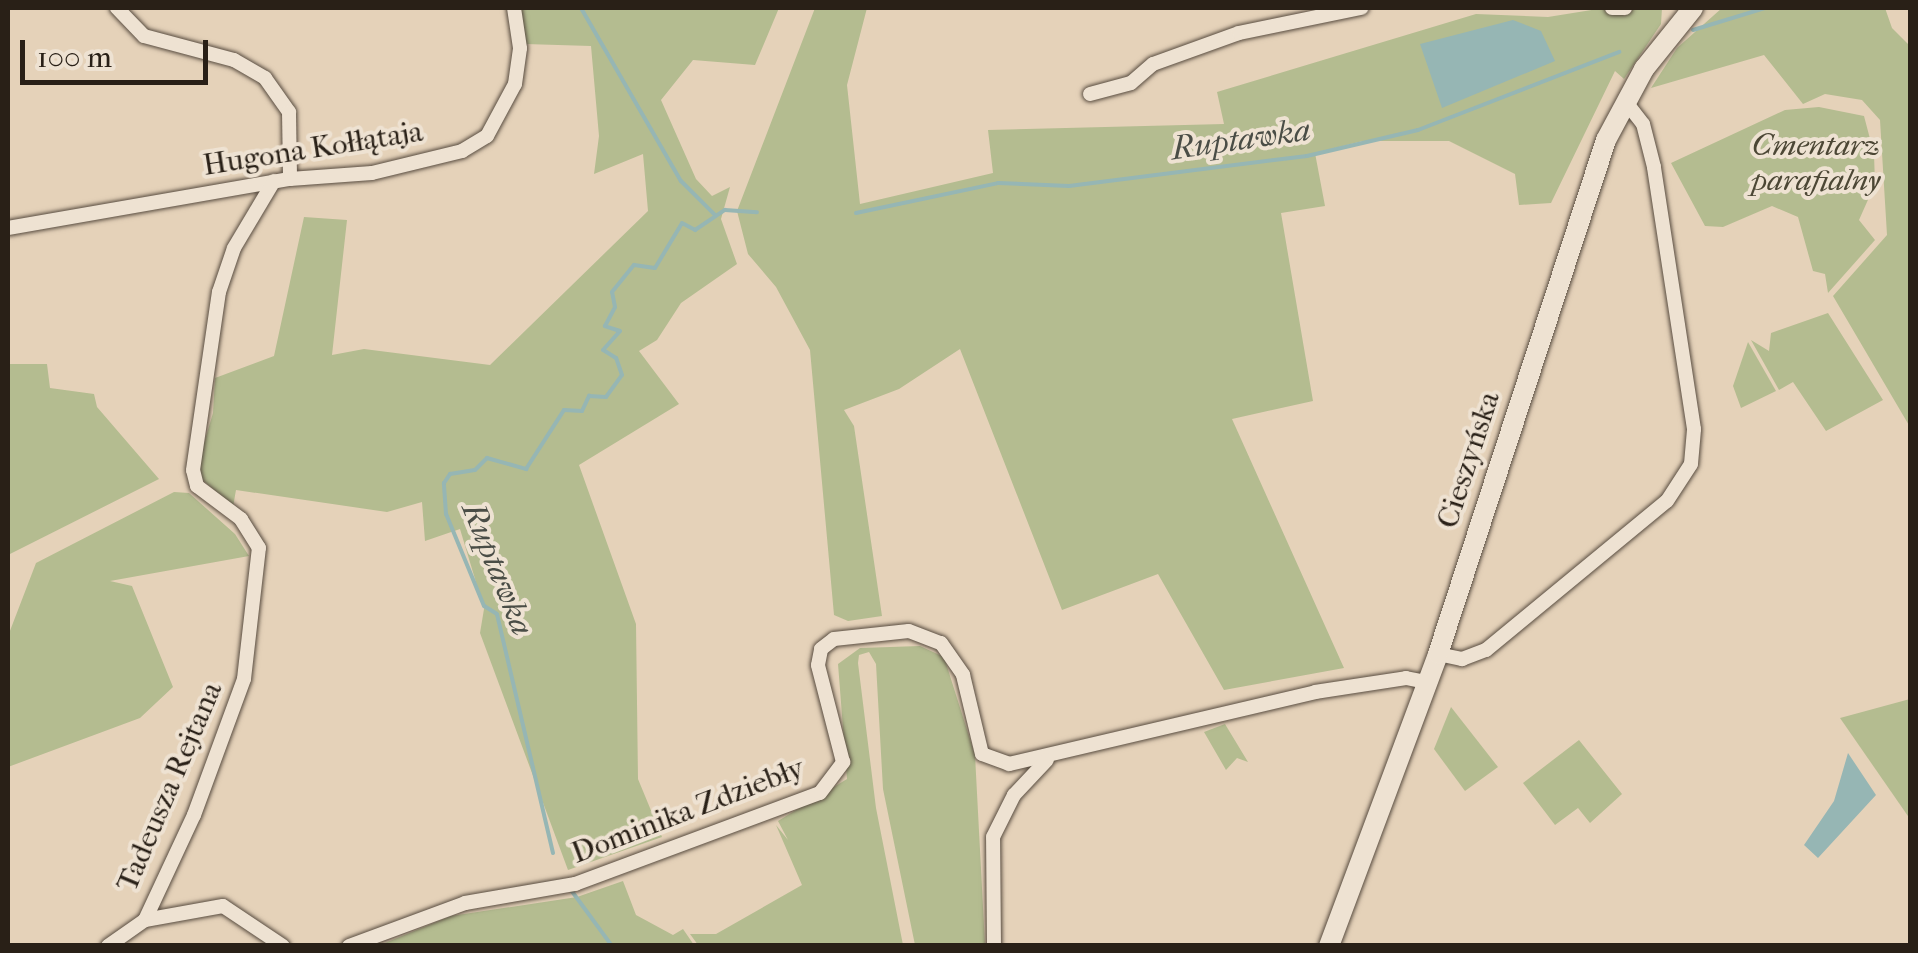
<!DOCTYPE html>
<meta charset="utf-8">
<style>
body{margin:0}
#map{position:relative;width:1918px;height:953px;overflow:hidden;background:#e5d2b9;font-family:"IM FELL French Canon",serif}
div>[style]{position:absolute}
.green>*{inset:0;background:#b4bc90}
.water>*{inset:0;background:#96b6b4}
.stream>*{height:4px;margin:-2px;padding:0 2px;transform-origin:2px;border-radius:2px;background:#96b6b4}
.roads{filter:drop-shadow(0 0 2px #584c40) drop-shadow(0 0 2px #584c40)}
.minor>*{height:14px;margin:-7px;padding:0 7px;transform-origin:7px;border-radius:7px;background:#eee2d2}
.secondary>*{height:20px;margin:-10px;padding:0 10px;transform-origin:10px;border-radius:10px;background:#eee2d2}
span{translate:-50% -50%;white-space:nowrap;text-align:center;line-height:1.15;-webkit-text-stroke:8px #eee2d2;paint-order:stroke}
.park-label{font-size:30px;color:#4c4735;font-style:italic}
.street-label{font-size:30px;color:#292017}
.water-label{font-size:32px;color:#4a4d46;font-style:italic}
.frame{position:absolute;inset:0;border:10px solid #292017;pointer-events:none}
.scale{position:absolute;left:20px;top:40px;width:188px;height:45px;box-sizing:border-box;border:5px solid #292017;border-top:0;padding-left:12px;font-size:30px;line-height:35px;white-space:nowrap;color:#292017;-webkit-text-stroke:8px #eee2d2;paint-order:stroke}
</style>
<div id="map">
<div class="green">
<div style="clip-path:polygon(520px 8px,779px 8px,755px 65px,693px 60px,661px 100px,696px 179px,712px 196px,730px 187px,721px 219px,737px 264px,681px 303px,657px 340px,639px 351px,679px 404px,579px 465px,636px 624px,638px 779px,662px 837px,568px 870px,480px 633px,484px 609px,460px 529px,425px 541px,422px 502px,387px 512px,236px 490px,233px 507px,195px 473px,213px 413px,215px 378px,274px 356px,304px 217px,347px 220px,332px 355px,364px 349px,490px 365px,648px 211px,643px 154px,594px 174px,599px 136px,591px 46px,525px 44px)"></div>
<div style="clip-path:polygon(815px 8px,867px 8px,847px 85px,860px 204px,993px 173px,988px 130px,1224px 124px,1217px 92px,1476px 14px,1548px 17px,1604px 8px,1625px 16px,1632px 8px,1662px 8px,1661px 24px,1624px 79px,1615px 71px,1551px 203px,1519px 205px,1515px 174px,1449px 141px,1363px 141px,1315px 153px,1325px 206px,1281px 213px,1313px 401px,1232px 419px,1344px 668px,1224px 690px,1158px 574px,1062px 610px,960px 349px,899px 389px,844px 410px,854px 426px,882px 616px,848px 621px,834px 615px,810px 350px,776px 287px,748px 254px,737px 211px)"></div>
<div style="clip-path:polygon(1722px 8px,1885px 8px,1892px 28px,1910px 46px,1910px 427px,1833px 296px,1887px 235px,1880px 120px,1862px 100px,1825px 94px,1803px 104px,1764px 55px,1651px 88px,1677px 48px)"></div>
<div style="clip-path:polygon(1819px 107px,1864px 116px,1874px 154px,1875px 184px,1859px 220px,1875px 240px,1828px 293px,1825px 274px,1813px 271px,1798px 217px,1772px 206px,1723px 227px,1705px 226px,1671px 163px,1785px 110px)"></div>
<div style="clip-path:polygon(1828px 313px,1883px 400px,1826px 431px,1793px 382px,1779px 390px,1751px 340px,1769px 351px,1771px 333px)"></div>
<div style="clip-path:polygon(1748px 342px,1776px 391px,1741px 408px,1733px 386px)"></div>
<div style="clip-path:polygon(8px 364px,47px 364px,50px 388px,94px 394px,97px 407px,159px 479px,8px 555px)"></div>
<div style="clip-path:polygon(174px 492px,189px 493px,235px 534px,249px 556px,110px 581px,132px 586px,173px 687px,140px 718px,8px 767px,8px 636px,36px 563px)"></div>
<div style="clip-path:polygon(920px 646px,944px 657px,975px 755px,985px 945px,915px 945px,883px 789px,876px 664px,869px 652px,859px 655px,858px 663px,876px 808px,903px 945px,698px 945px,690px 934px,716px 934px,802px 885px,776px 825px,788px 840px,778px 821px,847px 779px,838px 664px,860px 648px)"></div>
<div style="clip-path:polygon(1910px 699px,1910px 819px,1840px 718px)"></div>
<div style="clip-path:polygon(1451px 707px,1498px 767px,1465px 791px,1434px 749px)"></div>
<div style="clip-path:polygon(1225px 724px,1248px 762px,1237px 758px,1226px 770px,1204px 732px)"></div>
<div style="clip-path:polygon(1579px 740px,1622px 794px,1590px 823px,1578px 808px,1555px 825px,1523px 783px)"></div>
<div style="clip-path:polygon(623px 881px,636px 915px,673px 935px,683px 929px,694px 945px,380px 945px,451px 916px,577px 897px)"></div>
</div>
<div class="water">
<div style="clip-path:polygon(1513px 20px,1541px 31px,1555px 61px,1442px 108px,1420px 44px)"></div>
<div style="clip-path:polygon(1848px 753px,1876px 795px,1818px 858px,1804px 845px,1834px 801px)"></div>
</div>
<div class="stream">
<div style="left:581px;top:8px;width:200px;rotate:60deg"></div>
<div style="left:681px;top:181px;width:49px;rotate:45deg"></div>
<div style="left:1693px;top:30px;width:75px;rotate:-17deg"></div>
<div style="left:856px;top:213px;width:145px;rotate:-11.9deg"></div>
<div style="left:998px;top:183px;width:71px;rotate:2.4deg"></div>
<div style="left:1069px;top:186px;width:240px;rotate:-7.2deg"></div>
<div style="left:1307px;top:156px;width:114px;rotate:-13.2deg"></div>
<div style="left:1418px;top:130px;width:216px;rotate:-21.2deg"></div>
<div style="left:553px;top:853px;width:245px;rotate:-103.2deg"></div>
<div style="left:497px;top:614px;width:15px;rotate:-148deg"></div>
<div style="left:484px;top:606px;width:100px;rotate:-112.4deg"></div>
<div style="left:446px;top:514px;width:31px;rotate:-94deg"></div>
<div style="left:444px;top:483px;width:11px;rotate:-56deg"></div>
<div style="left:450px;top:474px;width:25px;rotate:-9deg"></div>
<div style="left:475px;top:470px;width:17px;rotate:-45deg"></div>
<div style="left:487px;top:458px;width:41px;rotate:15.8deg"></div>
<div style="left:526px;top:469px;width:70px;rotate:-57.2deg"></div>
<div style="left:564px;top:410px;width:18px;rotate:3deg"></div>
<div style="left:582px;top:411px;width:17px;rotate:-65deg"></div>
<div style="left:589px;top:396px;width:17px;rotate:3deg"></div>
<div style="left:606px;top:397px;width:27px;rotate:-54deg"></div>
<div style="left:622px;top:375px;width:18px;rotate:-109deg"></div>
<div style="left:616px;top:358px;width:15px;rotate:-148deg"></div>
<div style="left:603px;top:350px;width:25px;rotate:-48deg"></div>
<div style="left:620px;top:331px;width:16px;rotate:-162deg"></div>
<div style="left:605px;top:326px;width:21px;rotate:-62deg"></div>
<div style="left:615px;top:307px;width:15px;rotate:-101deg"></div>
<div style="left:612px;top:292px;width:35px;rotate:-51deg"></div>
<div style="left:634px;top:265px;width:21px;rotate:8deg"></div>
<div style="left:655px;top:268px;width:52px;rotate:-59deg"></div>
<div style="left:682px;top:223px;width:15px;rotate:28deg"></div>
<div style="left:695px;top:230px;width:36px;rotate:-34deg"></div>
<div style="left:725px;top:210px;width:32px;rotate:4deg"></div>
<div style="left:571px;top:890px;width:69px;rotate:53.8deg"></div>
</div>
<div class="roads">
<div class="minor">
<div style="left:117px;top:8px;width:39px;rotate:46deg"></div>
<div style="left:144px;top:36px;width:93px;rotate:14.9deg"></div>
<div style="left:234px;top:60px;width:36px;rotate:30deg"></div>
<div style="left:265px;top:78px;width:42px;rotate:54.8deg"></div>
<div style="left:289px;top:112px;width:67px;rotate:89.1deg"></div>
<div style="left:1612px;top:8px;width:13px"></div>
<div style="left:1090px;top:94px;width:42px;rotate:-15deg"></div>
<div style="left:1131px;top:83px;width:29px;rotate:-41deg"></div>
<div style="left:1153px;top:64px;width:91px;rotate:-19.8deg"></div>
<div style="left:1239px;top:33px;width:125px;rotate:-11.6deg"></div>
<div style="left:8px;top:228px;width:286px;rotate:-9.9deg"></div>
<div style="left:290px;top:179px;width:82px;rotate:-4.2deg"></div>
<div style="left:372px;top:173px;width:93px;rotate:-13.7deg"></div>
<div style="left:462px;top:151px;width:29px;rotate:-31deg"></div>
<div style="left:487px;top:136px;width:59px;rotate:-61.7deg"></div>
<div style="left:515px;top:84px;width:36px;rotate:-82deg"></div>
<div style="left:520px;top:48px;width:40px;rotate:-98.5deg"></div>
<div style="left:1438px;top:654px;width:25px;rotate:12deg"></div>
<div style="left:1462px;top:659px;width:26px;rotate:-21deg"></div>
<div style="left:1486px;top:650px;width:234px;rotate:-39.5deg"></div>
<div style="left:1667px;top:501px;width:44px;rotate:-57deg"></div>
<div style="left:1691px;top:464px;width:35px;rotate:-85deg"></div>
<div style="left:1694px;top:429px;width:265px;rotate:-98.7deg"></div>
<div style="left:1654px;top:167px;width:44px;rotate:-104.3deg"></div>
<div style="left:1643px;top:124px;width:29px;rotate:-128deg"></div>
<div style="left:145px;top:920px;width:116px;rotate:-65deg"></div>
<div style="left:194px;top:815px;width:145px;rotate:-69.8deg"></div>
<div style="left:244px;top:679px;width:132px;rotate:-83.5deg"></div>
<div style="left:259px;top:548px;width:34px;rotate:-122deg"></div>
<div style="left:241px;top:519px;width:55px;rotate:-143.1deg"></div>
<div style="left:197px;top:486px;width:16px;rotate:-104deg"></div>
<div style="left:193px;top:470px;width:180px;rotate:-81.7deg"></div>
<div style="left:219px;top:292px;width:46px;rotate:-71.2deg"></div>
<div style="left:234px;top:248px;width:78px;rotate:-59.2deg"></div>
<div style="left:108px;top:946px;width:45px;rotate:-35.1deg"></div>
<div style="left:145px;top:920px;width:79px;rotate:-10.2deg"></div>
<div style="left:223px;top:906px;width:72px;rotate:33.7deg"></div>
<div style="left:349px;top:946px;width:124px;rotate:-20.3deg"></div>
<div style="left:465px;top:903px;width:112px;rotate:-9.8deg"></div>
<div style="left:575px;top:884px;width:261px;rotate:-20.4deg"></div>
<div style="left:820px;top:793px;width:39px;rotate:-53deg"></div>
<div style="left:843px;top:762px;width:100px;rotate:-104.5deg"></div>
<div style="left:818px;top:665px;width:16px;rotate:-79deg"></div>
<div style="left:821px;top:649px;width:16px;rotate:-38deg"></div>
<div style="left:834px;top:639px;width:75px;rotate:-6.1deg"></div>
<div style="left:909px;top:631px;width:34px;rotate:21deg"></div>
<div style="left:941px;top:643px;width:39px;rotate:55deg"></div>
<div style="left:963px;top:675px;width:81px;rotate:76.5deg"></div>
<div style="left:982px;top:754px;width:29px;rotate:20deg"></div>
<div style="left:1009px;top:764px;width:314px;rotate:-13.2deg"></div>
<div style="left:1315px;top:692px;width:92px;rotate:-8.7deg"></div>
<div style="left:1406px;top:678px;width:21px;rotate:11deg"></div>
<div style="left:994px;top:946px;width:109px;rotate:-90.5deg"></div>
<div style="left:993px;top:837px;width:47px;rotate:-63.4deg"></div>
<div style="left:1014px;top:795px;width:48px;rotate:-46.7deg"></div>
</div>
<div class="secondary">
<div style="left:1329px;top:946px;width:312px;rotate:-69.5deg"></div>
<div style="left:1438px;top:654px;width:541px;rotate:-71.9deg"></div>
<div style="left:1606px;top:140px;width:81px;rotate:-61.8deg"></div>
<div style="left:1644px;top:69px;width:78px;rotate:-51.2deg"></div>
</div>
</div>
<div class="park-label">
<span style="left:1816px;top:163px">Cmentarz<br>parafialny</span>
</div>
<div class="street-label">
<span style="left:313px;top:149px;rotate:-9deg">Hugona Kołłątaja</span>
<span style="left:1469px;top:460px;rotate:-72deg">Cieszyńska</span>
<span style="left:170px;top:787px;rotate:-67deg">Tadeusza Rejtana</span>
<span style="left:688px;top:811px;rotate:-21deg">Dominika Zdziebły</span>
</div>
<div class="water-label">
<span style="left:1241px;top:140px;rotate:-8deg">Ruptawka</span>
<span style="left:497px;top:569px;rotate:68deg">Ruptawka</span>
</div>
<div class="frame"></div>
<div class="scale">100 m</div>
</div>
